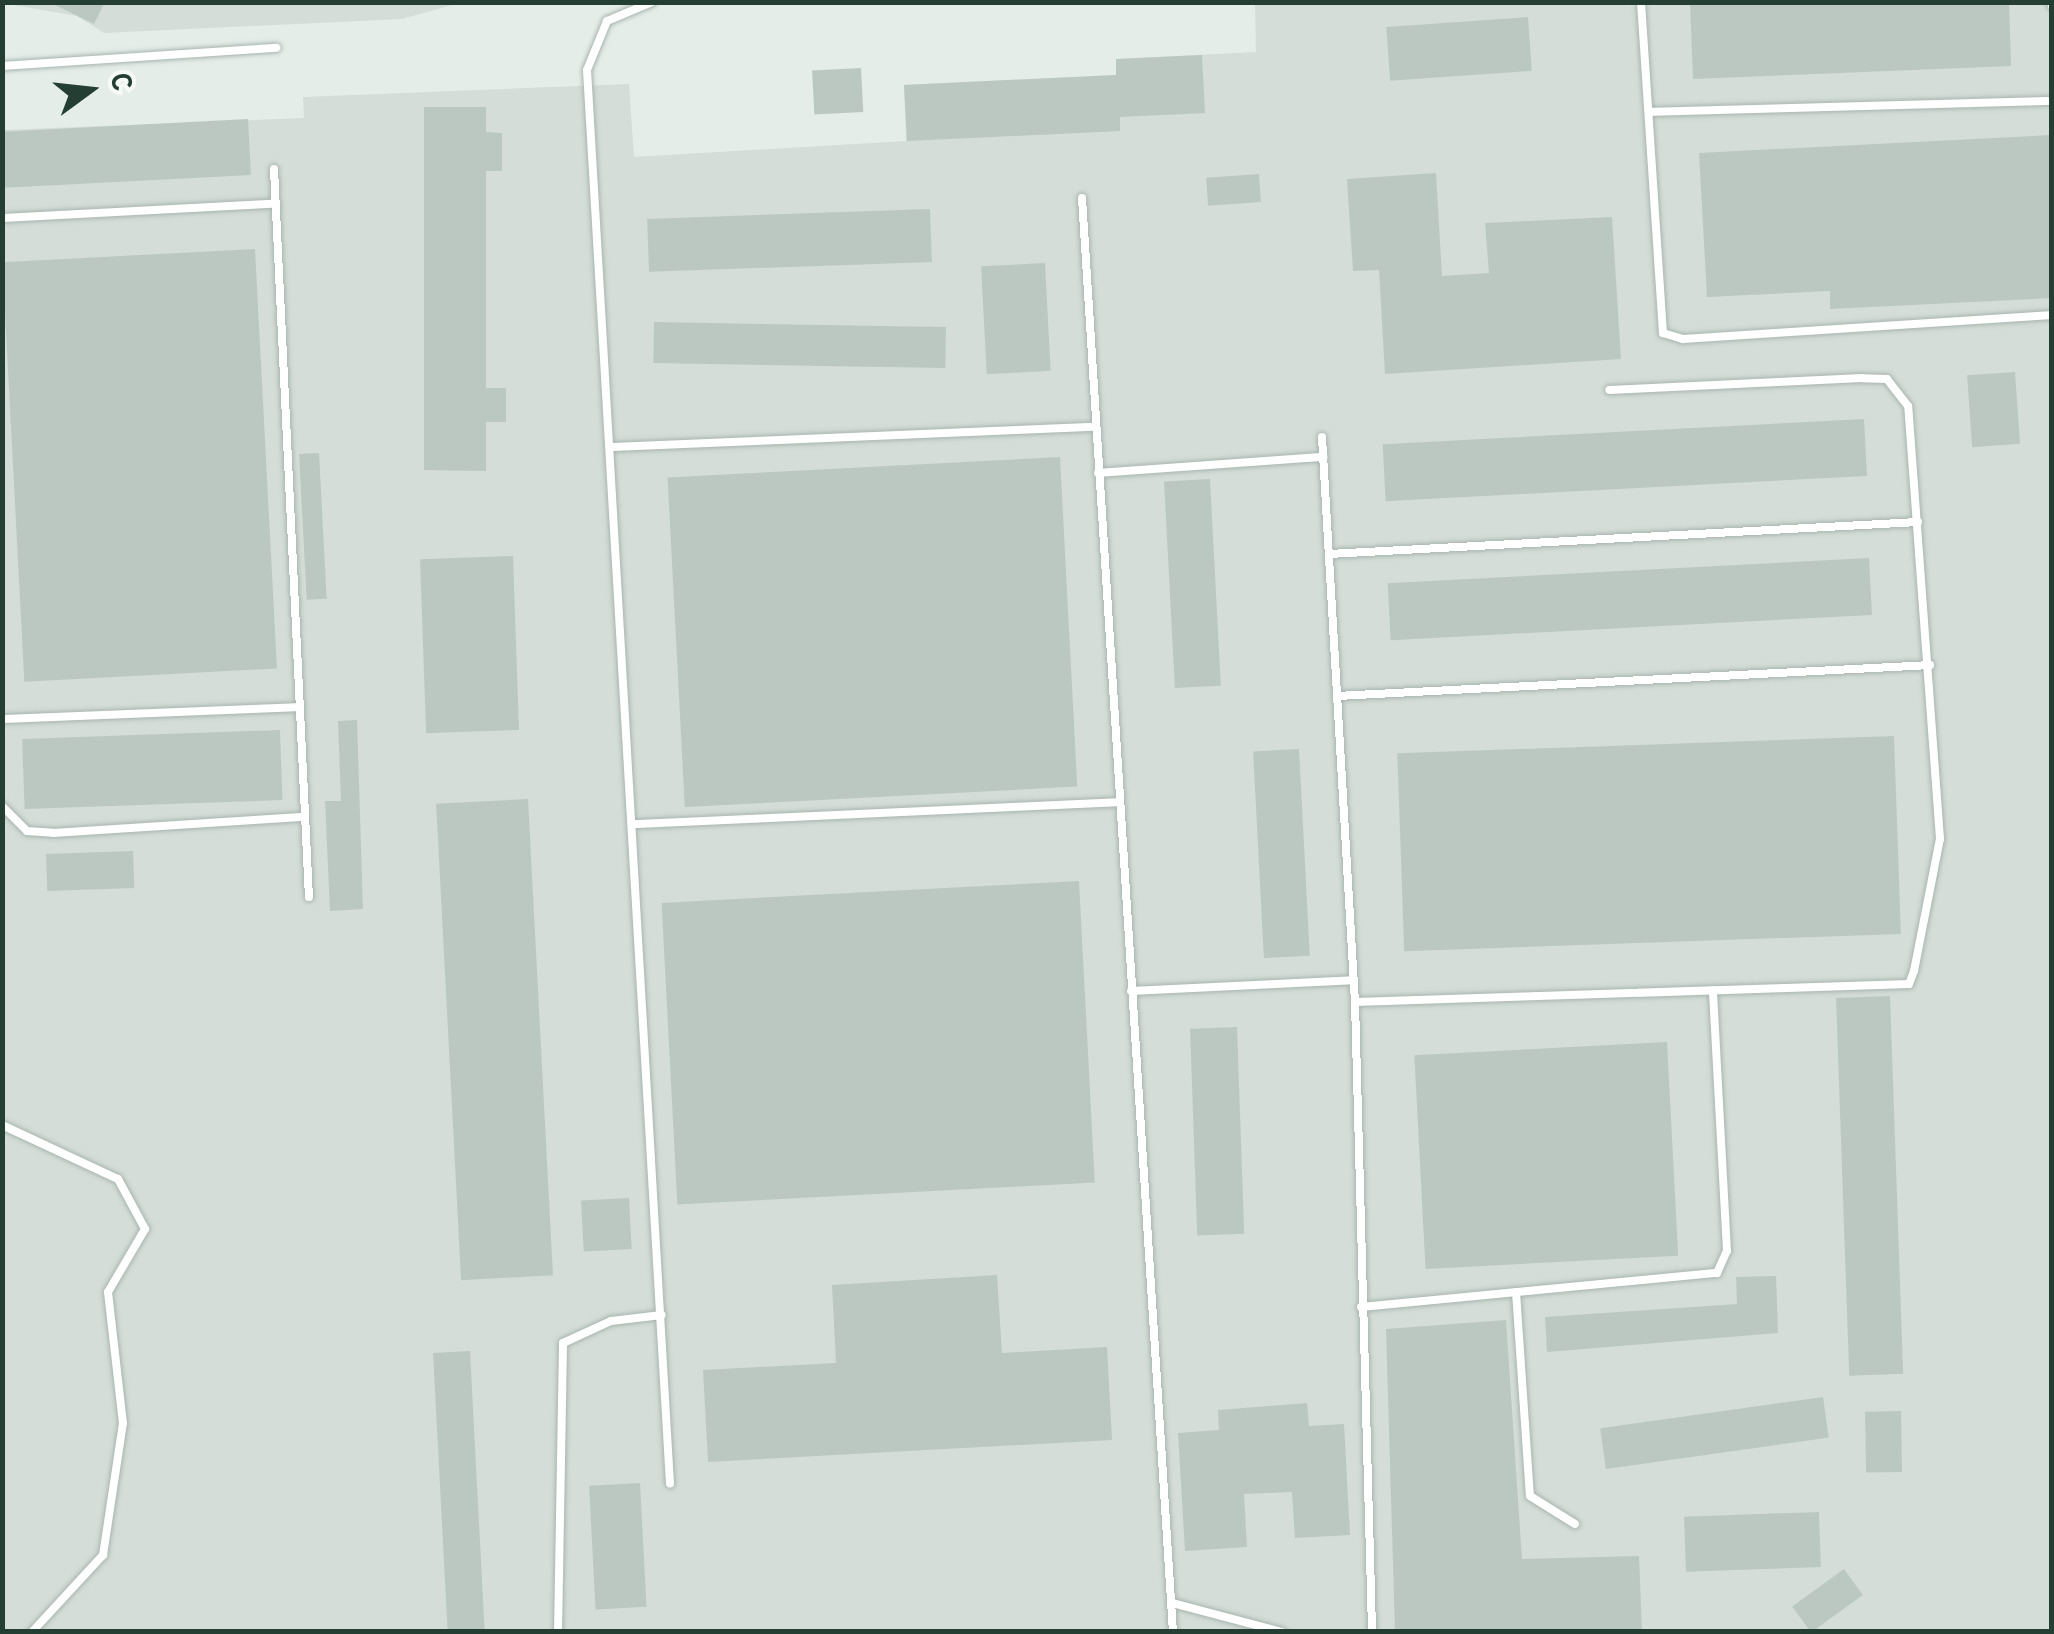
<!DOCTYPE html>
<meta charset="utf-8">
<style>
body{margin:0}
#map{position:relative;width:2054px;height:1634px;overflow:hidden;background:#e5ede9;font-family:Overpass,sans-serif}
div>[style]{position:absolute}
.built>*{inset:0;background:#d4ddd7}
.building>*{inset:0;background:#bbc8c1;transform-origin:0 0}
.roads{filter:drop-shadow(0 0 2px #a8b5af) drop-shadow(0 0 2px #a8b5af)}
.service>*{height:8px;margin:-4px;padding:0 4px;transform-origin:4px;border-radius:4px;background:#fff}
span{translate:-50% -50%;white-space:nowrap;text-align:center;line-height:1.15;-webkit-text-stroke:8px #f6faf7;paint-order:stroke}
.frame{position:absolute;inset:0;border:5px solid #253e34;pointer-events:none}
.north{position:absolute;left:40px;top:40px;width:100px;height:100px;-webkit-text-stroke:8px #f6faf7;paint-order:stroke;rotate:75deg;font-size:28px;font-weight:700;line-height:40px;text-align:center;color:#253e34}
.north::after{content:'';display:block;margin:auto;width:35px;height:45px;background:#253e34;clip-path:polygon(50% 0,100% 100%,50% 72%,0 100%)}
</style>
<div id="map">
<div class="built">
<div style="clip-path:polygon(2px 3px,459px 3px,402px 19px,104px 33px,77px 16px)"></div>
<div style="clip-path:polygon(1255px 3px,2051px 3px,2051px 1631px,3px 1631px,2px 130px,304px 118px,303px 97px,629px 84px,634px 157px,906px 141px,904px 85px,1116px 75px,1116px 59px,1256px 52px)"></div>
</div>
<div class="building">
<div style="clip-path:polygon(49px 2px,105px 2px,94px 24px)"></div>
<div style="clip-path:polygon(1690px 2px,2009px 2px,2011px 66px,1693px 79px)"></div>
<div style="left:1528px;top:17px;width:54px;height:142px;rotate:86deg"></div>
<div style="clip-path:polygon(1202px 55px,1205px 113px,1120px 117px,1120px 131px,907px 141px,904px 85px,1116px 75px,1116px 59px)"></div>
<div style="left:861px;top:68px;width:44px;height:49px;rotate:87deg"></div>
<div style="clip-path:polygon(424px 107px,486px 107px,486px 132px,502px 133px,502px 171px,486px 171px,486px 388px,506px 388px,506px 422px,486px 422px,486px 471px,424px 470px)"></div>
<div style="left:248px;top:119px;width:56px;height:246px;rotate:87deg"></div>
<div style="clip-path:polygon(2052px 135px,2052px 298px,1830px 309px,1830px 291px,1707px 297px,1699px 153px)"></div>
<div style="clip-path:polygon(1436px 173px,1442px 276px,1489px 273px,1485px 223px,1612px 217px,1621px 359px,1385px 374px,1379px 270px,1353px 271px,1347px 179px)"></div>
<div style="left:1259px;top:174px;width:28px;height:53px;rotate:86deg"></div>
<div style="left:930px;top:209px;width:53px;height:283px;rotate:88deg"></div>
<div style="left:255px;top:249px;width:420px;height:253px;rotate:87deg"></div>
<div style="left:1045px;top:263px;width:108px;height:64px;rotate:87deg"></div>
<div style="left:654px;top:322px;width:292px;height:41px;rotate:1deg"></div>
<div style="left:2015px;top:372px;width:72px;height:48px;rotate:86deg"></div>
<div style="left:1864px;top:419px;width:57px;height:482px;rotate:87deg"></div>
<div style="left:319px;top:453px;width:146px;height:20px;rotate:87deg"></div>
<div style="left:1060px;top:457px;width:330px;height:393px;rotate:87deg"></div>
<div style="left:1210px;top:479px;width:207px;height:46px;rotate:87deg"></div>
<div style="left:513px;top:556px;width:174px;height:93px;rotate:88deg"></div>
<div style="left:1869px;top:558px;width:57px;height:482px;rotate:87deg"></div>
<div style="clip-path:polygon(357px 720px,363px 909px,330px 911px,325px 801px,341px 801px,338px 721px)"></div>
<div style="left:280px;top:730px;width:70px;height:258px;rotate:88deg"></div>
<div style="left:1894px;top:736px;width:198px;height:497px;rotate:88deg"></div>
<div style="left:1299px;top:749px;width:207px;height:46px;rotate:87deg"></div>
<div style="left:528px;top:799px;width:477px;height:92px;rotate:87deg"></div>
<div style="left:133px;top:851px;width:37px;height:87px;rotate:88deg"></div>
<div style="left:1079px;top:881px;width:302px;height:418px;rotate:87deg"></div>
<div style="left:1890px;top:996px;width:378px;height:54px;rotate:88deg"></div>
<div style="left:1237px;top:1027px;width:207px;height:47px;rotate:88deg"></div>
<div style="left:1667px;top:1042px;width:214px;height:253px;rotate:87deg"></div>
<div style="left:629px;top:1198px;width:51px;height:48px;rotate:87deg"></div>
<div style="clip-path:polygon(997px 1275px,1002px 1353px,1107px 1347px,1112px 1440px,708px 1462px,703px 1370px,836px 1363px,832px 1285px)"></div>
<div style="clip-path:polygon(1776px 1276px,1778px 1333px,1547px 1352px,1545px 1317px,1737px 1304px,1736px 1277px)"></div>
<div style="clip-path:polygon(1506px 1320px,1522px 1559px,1639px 1556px,1642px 1632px,1395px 1632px,1386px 1329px)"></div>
<div style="left:470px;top:1351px;width:281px;height:37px;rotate:87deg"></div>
<div style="left:1823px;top:1397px;width:41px;height:225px;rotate:82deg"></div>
<div style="clip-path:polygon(1307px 1403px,1309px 1426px,1344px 1424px,1350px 1535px,1295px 1538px,1292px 1492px,1244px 1494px,1247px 1547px,1185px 1551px,1178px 1433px,1219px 1430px,1218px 1410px)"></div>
<div style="left:1901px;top:1411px;width:61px;height:36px;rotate:89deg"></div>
<div style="left:640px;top:1483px;width:124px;height:51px;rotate:87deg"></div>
<div style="left:1819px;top:1512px;width:55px;height:135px;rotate:88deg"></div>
<div style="left:1844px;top:1569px;width:32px;height:64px;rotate:54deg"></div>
</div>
<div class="roads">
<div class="service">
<div style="left:652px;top:2px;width:49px;rotate:157.1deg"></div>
<div style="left:607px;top:21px;width:53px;rotate:112.2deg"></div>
<div style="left:587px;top:70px;width:1416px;rotate:86.64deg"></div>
<div style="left:1641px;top:2px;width:332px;rotate:86.2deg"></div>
<div style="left:1663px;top:333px;width:21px;rotate:17deg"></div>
<div style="left:1683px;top:339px;width:370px;rotate:-3.7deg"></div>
<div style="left:2051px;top:2px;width:4px;rotate:76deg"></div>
<div style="left:2px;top:66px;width:275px;rotate:-3.8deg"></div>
<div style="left:1649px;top:112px;width:403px;rotate:-1.6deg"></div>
<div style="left:274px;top:169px;width:729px;rotate:87.25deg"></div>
<div style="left:1082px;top:198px;width:1437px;rotate:86.37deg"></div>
<div style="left:2px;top:218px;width:271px;rotate:-3deg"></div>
<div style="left:1322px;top:437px;width:566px;rotate:86.66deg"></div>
<div style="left:1355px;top:1002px;width:630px;rotate:88.45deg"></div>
<div style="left:611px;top:447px;width:485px;rotate:-2.4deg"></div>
<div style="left:1098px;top:473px;width:226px;rotate:-4.1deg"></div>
<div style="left:1329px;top:554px;width:590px;rotate:-3.11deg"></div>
<div style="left:1337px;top:696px;width:594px;rotate:-2.99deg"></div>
<div style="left:2px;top:719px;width:296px;rotate:-2.3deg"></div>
<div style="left:2px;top:806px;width:35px;rotate:45deg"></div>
<div style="left:27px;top:831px;width:26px;rotate:4deg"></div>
<div style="left:53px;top:833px;width:248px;rotate:-3.7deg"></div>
<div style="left:636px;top:824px;width:483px;rotate:-2.6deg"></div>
<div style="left:1131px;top:991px;width:222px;rotate:-2.8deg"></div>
<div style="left:1355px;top:1002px;width:554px;rotate:-1.86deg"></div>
<div style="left:1909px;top:984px;width:14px;rotate:-69deg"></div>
<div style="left:1914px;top:971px;width:135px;rotate:-78.9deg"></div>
<div style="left:1940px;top:839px;width:434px;rotate:-94.2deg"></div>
<div style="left:1908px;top:406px;width:34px;rotate:-128deg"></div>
<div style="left:1887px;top:379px;width:25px;rotate:-178deg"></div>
<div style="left:1862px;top:378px;width:253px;rotate:177.3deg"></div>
<div style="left:2px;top:1125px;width:128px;rotate:25deg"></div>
<div style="left:118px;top:1179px;width:57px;rotate:61.6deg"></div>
<div style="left:145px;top:1229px;width:73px;rotate:120.4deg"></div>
<div style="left:108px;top:1292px;width:132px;rotate:83.5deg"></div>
<div style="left:123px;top:1423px;width:134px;rotate:98.6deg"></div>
<div style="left:103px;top:1555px;width:105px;rotate:132.7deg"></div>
<div style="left:1516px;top:1292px;width:204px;rotate:86.1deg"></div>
<div style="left:1530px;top:1496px;width:53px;rotate:31.9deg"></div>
<div style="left:1361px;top:1307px;width:358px;rotate:-5.5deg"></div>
<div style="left:1717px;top:1273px;width:24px;rotate:-66deg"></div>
<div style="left:1727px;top:1251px;width:261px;rotate:-93.1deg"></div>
<div style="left:1172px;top:1603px;width:114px;rotate:14.8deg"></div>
<div style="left:558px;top:1632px;width:289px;rotate:-89deg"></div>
<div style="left:563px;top:1343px;width:53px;rotate:-24.6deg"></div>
<div style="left:611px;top:1321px;width:51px;rotate:-6.7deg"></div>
</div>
</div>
<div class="frame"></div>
<div class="north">С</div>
</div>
